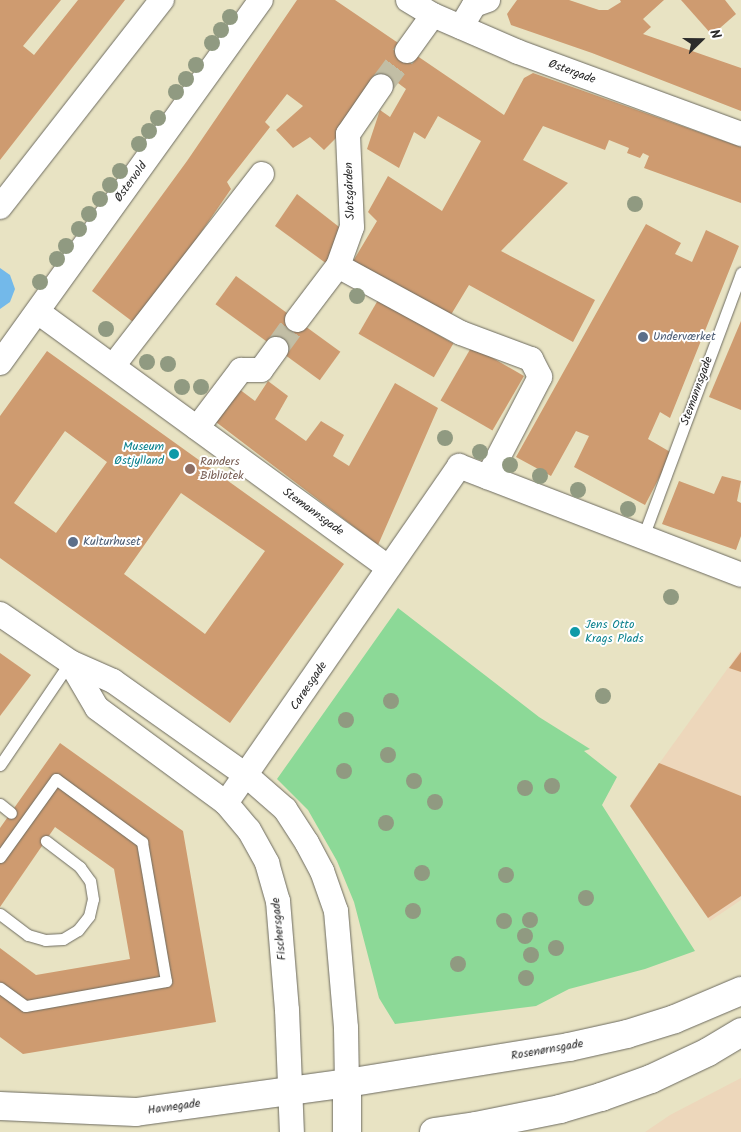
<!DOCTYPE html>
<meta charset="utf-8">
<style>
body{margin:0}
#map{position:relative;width:741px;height:1132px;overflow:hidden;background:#e8e3c3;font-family:Kalam,sans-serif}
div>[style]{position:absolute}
.built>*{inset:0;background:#edd7bb}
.green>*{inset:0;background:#8cd997}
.water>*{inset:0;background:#73b9ea}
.building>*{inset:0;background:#ce9b70;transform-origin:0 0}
.street-tunnel>*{height:24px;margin-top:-12px;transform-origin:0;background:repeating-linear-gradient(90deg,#c2bea5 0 24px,transparent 0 36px)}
.roads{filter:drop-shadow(0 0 1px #6d6b60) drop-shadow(0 0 1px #6d6b60)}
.lane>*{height:11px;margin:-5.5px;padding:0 5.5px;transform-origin:5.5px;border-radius:5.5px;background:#fff}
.street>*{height:24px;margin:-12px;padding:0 12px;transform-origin:12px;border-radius:12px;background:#fff}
.secondary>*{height:28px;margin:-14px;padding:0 14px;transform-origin:14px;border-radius:14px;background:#fff}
.trees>*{width:16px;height:16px;margin:-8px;border-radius:50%;background:#909a81}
.dots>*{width:14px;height:14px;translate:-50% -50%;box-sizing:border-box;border:2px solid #fff;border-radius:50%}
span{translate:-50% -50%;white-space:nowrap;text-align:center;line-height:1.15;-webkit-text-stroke:4px #fff;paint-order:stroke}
.street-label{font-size:12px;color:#2b2b2b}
.service-label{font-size:12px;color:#4e5e75}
.left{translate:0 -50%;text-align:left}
.culture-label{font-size:12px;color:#0d838f}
.right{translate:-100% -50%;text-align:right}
.education-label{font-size:12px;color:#785e54}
.north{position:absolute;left:676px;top:15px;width:50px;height:50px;-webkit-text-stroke:4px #fff;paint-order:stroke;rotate:68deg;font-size:14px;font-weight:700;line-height:20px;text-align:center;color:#2b2b2b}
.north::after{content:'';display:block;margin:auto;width:18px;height:22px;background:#2b2b2b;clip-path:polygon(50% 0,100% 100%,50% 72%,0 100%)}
</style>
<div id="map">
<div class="built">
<div style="clip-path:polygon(741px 650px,741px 900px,710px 921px,630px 804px)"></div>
<div style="clip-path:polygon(741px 1078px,741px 1132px,645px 1132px,670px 1115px)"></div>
</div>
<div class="green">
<div style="clip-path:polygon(398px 608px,539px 717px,590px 749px,584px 751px,617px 777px,602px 805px,695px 951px,645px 969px,569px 989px,536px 1006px,395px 1024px,379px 998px,354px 902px,337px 861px,308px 810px,277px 779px)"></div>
</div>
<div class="water">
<div style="clip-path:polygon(0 268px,10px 275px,15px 289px,10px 302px,0 309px)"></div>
</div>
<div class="building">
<div style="clip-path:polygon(0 0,61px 0,23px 46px,34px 55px,78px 0,125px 0,0 160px)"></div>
<div style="clip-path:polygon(297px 0,335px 0,504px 115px,524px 78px,533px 73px,741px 147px,741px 203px,644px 168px,649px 156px,643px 153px,640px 158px,627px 153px,629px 148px,609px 140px,605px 150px,543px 126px,523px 160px,568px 183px,501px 251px,595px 300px,573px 342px,469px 285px,449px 318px,352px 263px,377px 221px,368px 212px,388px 176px,442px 211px,481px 141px,438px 116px,425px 139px,414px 132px,399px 168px,367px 149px,380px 110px,390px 117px,406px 89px,394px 80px,386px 90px,374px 81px,336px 138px,324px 150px,310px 137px,293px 148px,276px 130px,303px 106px,287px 94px,265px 122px,270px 127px,227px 182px,231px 189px,137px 325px,92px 291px,187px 161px)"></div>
<div style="clip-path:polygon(517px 0,569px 0,599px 10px,608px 10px,621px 2px,620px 0,664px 0,643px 19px,651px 27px,643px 34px,741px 68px,741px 111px,592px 53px,511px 25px,507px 14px)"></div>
<div style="clip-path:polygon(681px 0,725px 0,736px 14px,712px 35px)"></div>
<div style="clip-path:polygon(297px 194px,343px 230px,327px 264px,275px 226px)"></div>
<div style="clip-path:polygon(646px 224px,681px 243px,675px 254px,692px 262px,706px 230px,739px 246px,670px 418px,660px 412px,648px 439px,672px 453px,645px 505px,574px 467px,589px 436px,576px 431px,551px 476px,516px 457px)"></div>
<div style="left:236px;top:276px;width:129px;height:35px;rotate:36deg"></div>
<div style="left:378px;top:300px;width:87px;height:39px;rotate:30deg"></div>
<div style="clip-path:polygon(741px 321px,741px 410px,709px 397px)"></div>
<div style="left:472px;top:346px;width:60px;height:63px;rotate:30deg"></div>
<div style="clip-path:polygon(evenodd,47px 351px,344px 564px,230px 723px,0 558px,0 416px,47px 351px,65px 431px,107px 462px,56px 533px,14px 503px,65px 431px,47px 351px,181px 493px,265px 551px,205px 634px,124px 574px,181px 493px)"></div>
<div style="clip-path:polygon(268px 381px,288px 396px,275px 419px,306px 441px,321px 421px,344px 435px,333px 456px,349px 466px,395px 383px,438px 408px,378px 545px,212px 419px,235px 386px,255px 401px)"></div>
<div style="clip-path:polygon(722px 476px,741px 481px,737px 501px,741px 503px,741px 536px,736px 550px,662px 524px,679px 481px,714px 494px)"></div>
<div style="clip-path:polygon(741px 652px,741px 672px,729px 668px)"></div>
<div style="clip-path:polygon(0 653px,31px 675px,0 716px)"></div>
<div style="clip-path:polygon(60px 743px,183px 831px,216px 1022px,23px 1054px,0 1037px,0 948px,36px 975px,130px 959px,114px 869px,55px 827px,0 907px,0 828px)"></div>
<div style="clip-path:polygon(659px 763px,741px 796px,741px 896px,708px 918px,630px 806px)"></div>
</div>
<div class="street-tunnel">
<div style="left:381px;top:86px;width:44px;rotate:-53.4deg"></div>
<div style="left:276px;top:349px;width:36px;rotate:-54deg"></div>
</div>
<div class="roads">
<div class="lane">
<div style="left:643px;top:537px;width:282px;rotate:-69.6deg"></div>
<div style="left:0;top:765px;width:125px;rotate:-55.8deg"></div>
<div style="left:0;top:804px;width:14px;rotate:39deg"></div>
<div style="left:0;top:857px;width:96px;rotate:-54.3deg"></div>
<div style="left:56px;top:779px;width:107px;rotate:36.2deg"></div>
<div style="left:142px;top:842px;width:141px;rotate:80.2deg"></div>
<div style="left:166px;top:981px;width:143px;rotate:169.9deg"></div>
<div style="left:25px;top:1006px;width:31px;rotate:-144deg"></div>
<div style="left:0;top:914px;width:35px;rotate:37deg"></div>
<div style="left:28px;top:935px;width:18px;rotate:16deg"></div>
<div style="left:45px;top:940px;width:18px;rotate:-3deg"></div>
<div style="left:63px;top:939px;width:17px;rotate:-31deg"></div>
<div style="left:78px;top:930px;width:18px;rotate:-52deg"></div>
<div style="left:89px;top:916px;width:17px;rotate:-77deg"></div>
<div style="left:93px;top:899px;width:18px;rotate:-99deg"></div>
<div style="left:90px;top:881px;width:17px;rotate:-126deg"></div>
<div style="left:80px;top:867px;width:43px;rotate:-142.6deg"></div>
</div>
<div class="street">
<div style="left:408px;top:0;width:29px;rotate:31deg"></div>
<div style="left:433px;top:15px;width:93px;rotate:23.5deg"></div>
<div style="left:518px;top:52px;width:238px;rotate:20.2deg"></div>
<div style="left:461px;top:27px;width:26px;rotate:-59deg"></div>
<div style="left:474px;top:5px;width:15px;rotate:-20deg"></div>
<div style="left:407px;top:51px;width:44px;rotate:-54.2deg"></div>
<div style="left:0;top:207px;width:263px;rotate:-52deg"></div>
<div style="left:338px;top:266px;width:140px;rotate:28.6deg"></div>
<div style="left:461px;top:333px;width:75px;rotate:20.4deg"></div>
<div style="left:531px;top:359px;width:20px;rotate:63deg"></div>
<div style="left:540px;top:377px;width:113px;rotate:117.5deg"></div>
<div style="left:38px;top:312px;width:433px;rotate:36.1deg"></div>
<div style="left:297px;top:320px;width:68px;rotate:-52.8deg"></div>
<div style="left:338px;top:266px;width:41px;rotate:-70.3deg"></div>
<div style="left:352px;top:227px;width:93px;rotate:-92.5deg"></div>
<div style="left:348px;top:134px;width:58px;rotate:-55.5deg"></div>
<div style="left:0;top:363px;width:447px;rotate:-54.3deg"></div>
<div style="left:113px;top:366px;width:243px;rotate:-52.2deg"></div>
<div style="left:197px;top:428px;width:73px;rotate:-52.8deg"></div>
<div style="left:241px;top:370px;width:20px"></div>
<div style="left:261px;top:370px;width:26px;rotate:-54deg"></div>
<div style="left:0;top:614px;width:85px;rotate:34.4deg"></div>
<div style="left:70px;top:662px;width:47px;rotate:23.8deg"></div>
<div style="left:113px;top:681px;width:163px;rotate:35.3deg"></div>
<div style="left:246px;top:775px;width:52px;rotate:41.1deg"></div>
<div style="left:285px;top:809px;width:40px;rotate:57.1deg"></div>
<div style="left:307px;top:843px;width:32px;rotate:62deg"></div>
<div style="left:322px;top:871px;width:42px;rotate:70.7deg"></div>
<div style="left:336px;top:911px;width:117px;rotate:85.1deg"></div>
<div style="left:346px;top:1028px;width:55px;rotate:89deg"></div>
<div style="left:70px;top:662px;width:53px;rotate:59.6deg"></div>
<div style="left:97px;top:708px;width:160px;rotate:36.4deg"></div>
<div style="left:226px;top:803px;width:35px;rotate:50deg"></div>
<div style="left:249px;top:830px;width:38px;rotate:61deg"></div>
<div style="left:267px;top:863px;width:40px;rotate:74deg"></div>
<div style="left:278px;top:901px;width:109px;rotate:85.3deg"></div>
<div style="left:287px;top:1010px;width:122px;rotate:87.7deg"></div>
<div style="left:226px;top:803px;width:410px;rotate:-55.3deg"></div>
<div style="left:459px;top:466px;width:302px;rotate:21.1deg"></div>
</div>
<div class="secondary">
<div style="left:347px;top:1083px;width:49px;rotate:90deg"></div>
<div style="left:0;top:1106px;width:136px;rotate:2.5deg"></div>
<div style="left:136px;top:1112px;width:213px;rotate:-7.8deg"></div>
<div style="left:347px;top:1083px;width:225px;rotate:-9.2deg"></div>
<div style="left:569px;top:1047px;width:59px;rotate:-12.6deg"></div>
<div style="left:627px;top:1034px;width:50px;rotate:-17.4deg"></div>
<div style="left:675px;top:1019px;width:72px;rotate:-23deg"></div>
<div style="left:434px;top:1132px;width:42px;rotate:-8.1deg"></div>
<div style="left:476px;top:1126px;width:86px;rotate:-11.4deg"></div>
<div style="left:560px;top:1109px;width:43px;rotate:-16.3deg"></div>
<div style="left:601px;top:1097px;width:53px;rotate:-19.8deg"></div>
<div style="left:651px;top:1079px;width:63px;rotate:-25.3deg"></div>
<div style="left:708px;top:1052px;width:39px;rotate:-31deg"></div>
</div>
</div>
<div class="trees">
<div style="left:230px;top:17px"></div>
<div style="left:221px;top:30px"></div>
<div style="left:212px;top:43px"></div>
<div style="left:196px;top:65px"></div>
<div style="left:186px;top:79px"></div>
<div style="left:176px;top:92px"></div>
<div style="left:158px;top:118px"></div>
<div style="left:149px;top:131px"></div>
<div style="left:139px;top:144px"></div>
<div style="left:120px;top:171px"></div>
<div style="left:110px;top:185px"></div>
<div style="left:100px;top:199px"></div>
<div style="left:635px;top:204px"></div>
<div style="left:89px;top:214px"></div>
<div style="left:79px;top:229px"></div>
<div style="left:66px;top:246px"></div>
<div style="left:57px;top:259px"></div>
<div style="left:40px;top:282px"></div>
<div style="left:357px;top:296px"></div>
<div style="left:106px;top:329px"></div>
<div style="left:147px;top:362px"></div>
<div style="left:168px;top:364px"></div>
<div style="left:182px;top:387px"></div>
<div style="left:201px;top:387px"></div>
<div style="left:445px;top:438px"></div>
<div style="left:480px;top:452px"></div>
<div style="left:510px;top:465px"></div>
<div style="left:540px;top:476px"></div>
<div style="left:578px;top:490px"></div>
<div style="left:628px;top:509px"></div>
<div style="left:671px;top:597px"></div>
<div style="left:603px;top:696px"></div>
<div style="left:391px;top:701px"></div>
<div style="left:346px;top:720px"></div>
<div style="left:388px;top:755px"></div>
<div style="left:344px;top:771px"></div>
<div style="left:414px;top:781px"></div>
<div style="left:552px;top:786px"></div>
<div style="left:525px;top:788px"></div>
<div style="left:435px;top:802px"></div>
<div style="left:386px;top:823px"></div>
<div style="left:422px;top:873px"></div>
<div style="left:506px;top:875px"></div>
<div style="left:586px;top:898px"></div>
<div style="left:413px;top:911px"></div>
<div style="left:530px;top:920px"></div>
<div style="left:504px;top:921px"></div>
<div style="left:525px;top:936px"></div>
<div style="left:556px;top:948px"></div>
<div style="left:531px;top:955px"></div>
<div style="left:458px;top:964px"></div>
<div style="left:526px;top:978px"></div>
</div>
<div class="dots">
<div style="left:643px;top:337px;background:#5c6f8a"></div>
<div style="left:174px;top:454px;background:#0f9aa8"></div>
<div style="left:190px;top:469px;background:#8d6e63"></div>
<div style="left:73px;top:542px;background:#5c6f8a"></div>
<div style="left:575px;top:632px;background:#0f9aa8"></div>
</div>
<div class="street-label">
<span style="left:572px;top:72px;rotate:20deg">Østergade</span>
<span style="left:131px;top:182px;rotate:-54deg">Østervold</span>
<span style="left:350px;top:191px;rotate:-92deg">Slotsgården</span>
<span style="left:697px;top:391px;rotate:-70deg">Stemannsgade</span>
<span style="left:313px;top:512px;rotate:36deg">Stemannsgade</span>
<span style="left:309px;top:686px;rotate:-56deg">Carøesgade</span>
<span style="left:279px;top:929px;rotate:-96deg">Fischersgade</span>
<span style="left:547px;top:1050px;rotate:-10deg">Rosenørnsgade</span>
<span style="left:174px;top:1107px;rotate:-8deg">Havnegade</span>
</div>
<div class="service-label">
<span class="left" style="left:653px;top:337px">Underværket</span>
<span class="left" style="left:83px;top:542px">Kulturhuset</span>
</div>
<div class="culture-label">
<span class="right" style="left:164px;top:454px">Museum<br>Østjylland</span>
<span class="left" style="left:585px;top:632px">Jens Otto<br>Krags Plads</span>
</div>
<div class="education-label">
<span class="left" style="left:200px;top:469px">Randers<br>Bibliotek</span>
</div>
<div class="north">N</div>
</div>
